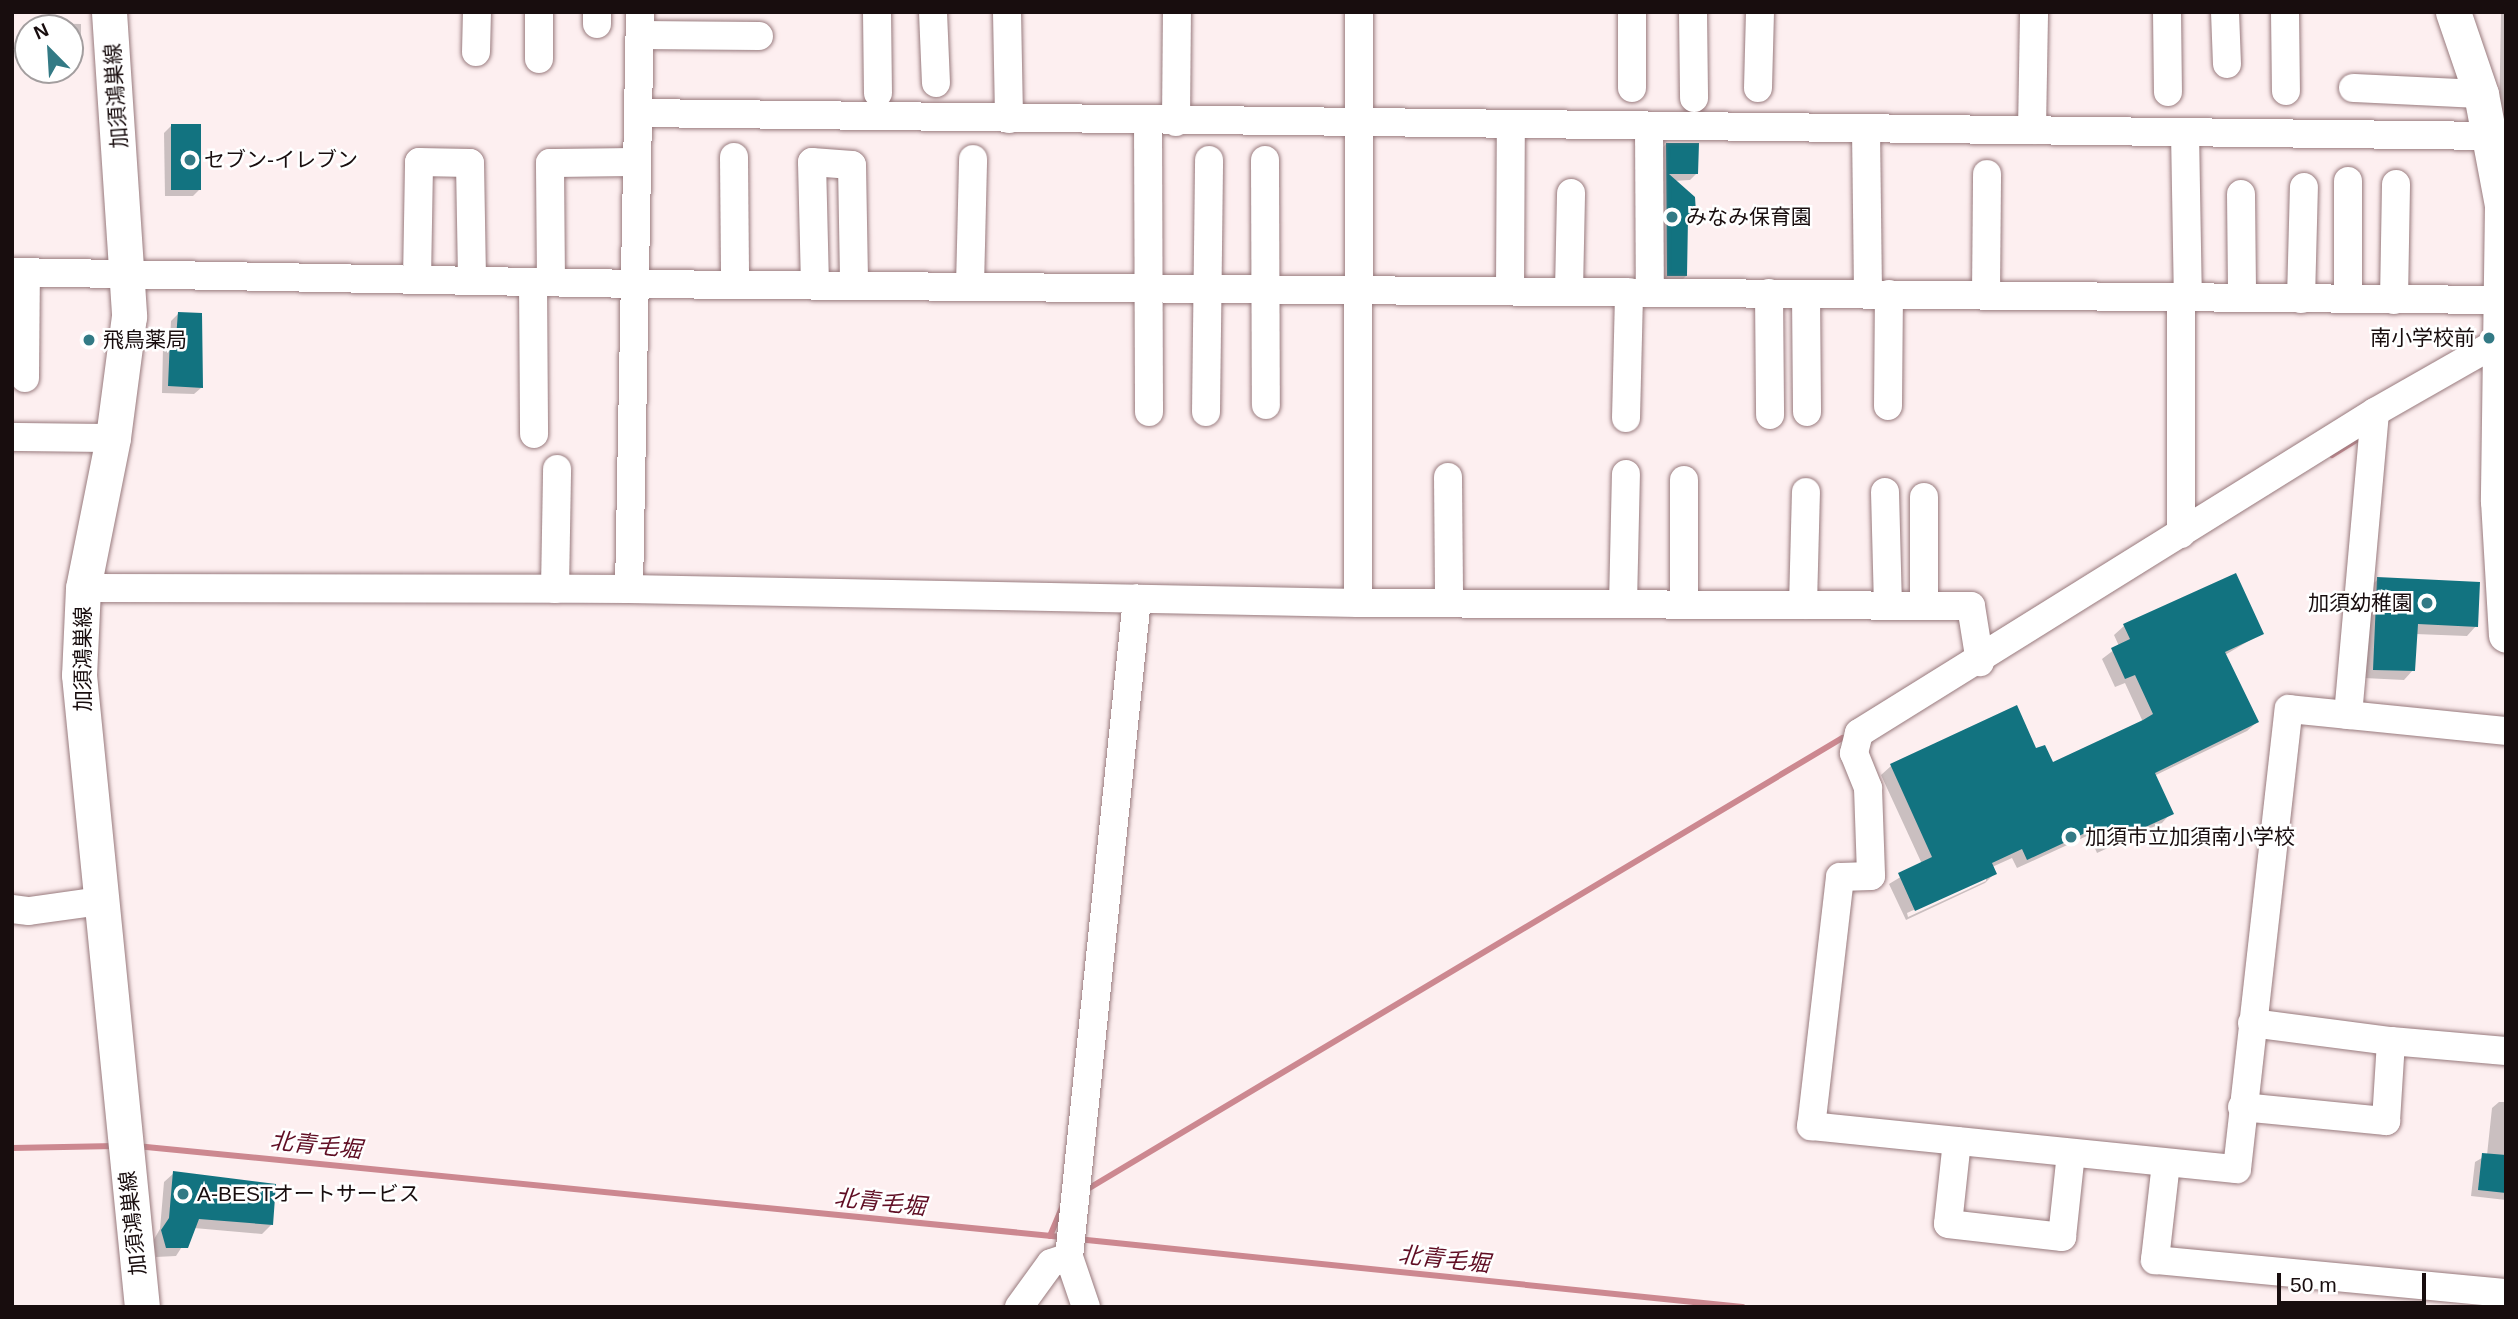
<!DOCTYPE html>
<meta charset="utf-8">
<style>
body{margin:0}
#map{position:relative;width:2518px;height:1319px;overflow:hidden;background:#fdeff0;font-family:Helvetica,"Noto Sans JP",sans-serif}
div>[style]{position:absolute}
.shadow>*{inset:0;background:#0003}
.stream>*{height:6px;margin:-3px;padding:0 3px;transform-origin:3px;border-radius:3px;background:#cc8890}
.building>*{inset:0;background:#127380;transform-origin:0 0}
.roads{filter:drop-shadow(0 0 2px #987a7d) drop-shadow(0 0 2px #987a7d)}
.minor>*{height:28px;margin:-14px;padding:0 14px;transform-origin:14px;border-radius:14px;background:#fff}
.major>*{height:35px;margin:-17.5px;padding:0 17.5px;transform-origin:17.5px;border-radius:17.5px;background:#fff}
.dots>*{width:19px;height:19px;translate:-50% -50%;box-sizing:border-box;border:4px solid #fff;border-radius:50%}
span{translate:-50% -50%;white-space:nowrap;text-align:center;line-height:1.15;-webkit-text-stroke:5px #fff;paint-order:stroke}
.street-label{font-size:21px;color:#180d0e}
.poi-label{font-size:21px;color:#180d0e}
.left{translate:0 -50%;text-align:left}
.right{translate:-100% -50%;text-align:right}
.water-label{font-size:23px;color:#600e24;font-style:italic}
.frame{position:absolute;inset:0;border:14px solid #180d0e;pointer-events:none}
.north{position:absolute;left:14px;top:14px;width:70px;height:70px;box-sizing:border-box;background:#fff;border:2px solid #a39e9f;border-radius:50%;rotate:336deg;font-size:19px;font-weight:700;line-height:28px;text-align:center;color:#180d0e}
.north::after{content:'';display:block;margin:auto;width:24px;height:32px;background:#337a85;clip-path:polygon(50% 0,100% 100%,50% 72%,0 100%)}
.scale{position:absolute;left:2277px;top:1273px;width:149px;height:32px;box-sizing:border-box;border:4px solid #180d0e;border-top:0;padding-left:9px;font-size:21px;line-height:24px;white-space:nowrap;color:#180d0e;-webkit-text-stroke:5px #fff;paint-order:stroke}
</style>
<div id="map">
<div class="shadow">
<div style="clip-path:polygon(2501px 12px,2506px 12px,2506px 123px,2499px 123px)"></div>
<div style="clip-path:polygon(40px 23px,81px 24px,81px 42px,70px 46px,70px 28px,35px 28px)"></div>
<div style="clip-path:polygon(171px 126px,200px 189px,193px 196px,165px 196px,164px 133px)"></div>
<div style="clip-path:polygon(1666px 144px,1697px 173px,1690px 180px,1673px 181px,1694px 212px,1686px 220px,1686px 276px,1679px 283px,1660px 282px,1659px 151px)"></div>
<div style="clip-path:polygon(178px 314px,201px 388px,194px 394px,162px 393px,163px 347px,170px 340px,171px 321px)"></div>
<div style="clip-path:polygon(2378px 579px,2476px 626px,2467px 636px,2415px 634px,2413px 670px,2404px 680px,2364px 678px,2368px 589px)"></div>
<div style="clip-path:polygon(evenodd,2124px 626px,2262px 633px,2225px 655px,2257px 722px,2247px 731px,2154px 776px,2171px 813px,2162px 823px,2097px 853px,2089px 835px,2017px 868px,2012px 858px,1992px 867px,1995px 873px,1985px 883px,1906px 920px,1889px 884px,1922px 864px,1881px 775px,1891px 766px,2016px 708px,2036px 751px,2052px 764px,2143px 722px,2125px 683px,2115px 687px,2102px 659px,2119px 646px,2114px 635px,2124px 626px,1986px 877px,1986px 881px,1908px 917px,1907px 913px,1986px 877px)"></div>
<div style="clip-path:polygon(2499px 1102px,2506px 1102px,2506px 1200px,2471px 1196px,2475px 1162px,2487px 1155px,2492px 1108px)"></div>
<div style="clip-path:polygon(174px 1173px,272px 1224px,262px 1234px,194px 1228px,176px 1256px,156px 1257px,153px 1241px,160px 1229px,164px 1182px)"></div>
</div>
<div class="stream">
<div style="left:2332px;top:455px;width:38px;rotate:-32deg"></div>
<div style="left:136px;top:1146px;width:930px;rotate:5.61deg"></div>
<div style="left:12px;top:1148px;width:103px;rotate:-1.1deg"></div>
<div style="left:1086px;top:1190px;width:881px;rotate:-30.87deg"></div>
<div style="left:1050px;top:1236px;width:34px;rotate:-67deg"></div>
<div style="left:1077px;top:1239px;width:669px;rotate:5.83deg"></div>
</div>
<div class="building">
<div style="left:171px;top:124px;width:30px;height:66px"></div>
<div style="clip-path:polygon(1666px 143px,1699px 143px,1698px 174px,1669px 174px,1695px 197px,1696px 213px,1688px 218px,1687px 276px,1667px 276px)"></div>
<div style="clip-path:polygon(178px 312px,202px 313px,203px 388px,168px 386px,170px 338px,176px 338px)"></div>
<div style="clip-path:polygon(2236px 573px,2264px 634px,2225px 652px,2259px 722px,2155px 773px,2174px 814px,2106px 845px,2098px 827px,2027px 860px,2022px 849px,1992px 863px,1997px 874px,1915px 911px,1898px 873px,1932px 857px,1890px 764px,2017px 705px,2036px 748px,2045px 745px,2053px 762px,2143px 720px,2153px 714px,2135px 675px,2125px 679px,2111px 648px,2130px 639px,2123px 624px)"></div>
<div style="clip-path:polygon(2377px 577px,2480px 582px,2478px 627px,2418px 624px,2415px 671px,2373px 670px)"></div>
<div style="clip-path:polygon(2482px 1153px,2506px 1155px,2506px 1193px,2478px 1190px)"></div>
<div style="clip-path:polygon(173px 1171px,276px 1184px,273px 1225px,199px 1219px,188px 1248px,166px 1248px,161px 1230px,169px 1218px)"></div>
</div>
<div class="roads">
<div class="minor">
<div style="left:597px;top:12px;width:12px;rotate:90deg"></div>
<div style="left:877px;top:12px;width:81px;rotate:89.3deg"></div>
<div style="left:933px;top:12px;width:71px;rotate:87.6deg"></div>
<div style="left:1007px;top:12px;width:107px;rotate:88.9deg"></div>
<div style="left:1632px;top:12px;width:76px;rotate:90deg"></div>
<div style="left:1693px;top:12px;width:86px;rotate:89.3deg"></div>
<div style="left:2167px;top:12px;width:80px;rotate:89.3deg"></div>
<div style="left:2225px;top:12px;width:52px;rotate:87.8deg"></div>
<div style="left:2285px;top:12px;width:79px;rotate:89.3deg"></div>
<div style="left:640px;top:35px;width:119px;rotate:0.5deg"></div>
<div style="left:476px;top:52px;width:40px;rotate:-88.6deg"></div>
<div style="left:539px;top:59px;width:47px;rotate:-90deg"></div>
<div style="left:1758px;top:88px;width:76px;rotate:-88.5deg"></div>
<div style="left:2353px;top:88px;width:128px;rotate:2.7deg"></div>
<div style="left:638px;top:113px;width:1868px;rotate:0.71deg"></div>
<div style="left:1148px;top:121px;width:291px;rotate:89.8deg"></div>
<div style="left:1176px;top:122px;width:110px;rotate:-89.5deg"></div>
<div style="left:1649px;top:127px;width:165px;rotate:89.7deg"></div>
<div style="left:1866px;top:129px;width:165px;rotate:89.3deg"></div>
<div style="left:2032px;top:130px;width:118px;rotate:-89deg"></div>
<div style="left:2185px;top:132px;width:166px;rotate:89deg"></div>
<div style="left:734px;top:157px;width:127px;rotate:89.5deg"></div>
<div style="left:1265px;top:160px;width:245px;rotate:89.8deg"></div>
<div style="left:2348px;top:181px;width:118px;rotate:90deg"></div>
<div style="left:2241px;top:194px;width:104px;rotate:89.4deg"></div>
<div style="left:12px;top:272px;width:623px;rotate:1.1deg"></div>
<div style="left:635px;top:284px;width:1869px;rotate:0.49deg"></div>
<div style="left:417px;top:280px;width:118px;rotate:-89deg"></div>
<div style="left:419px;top:162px;width:51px;rotate:1.1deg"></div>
<div style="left:470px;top:163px;width:118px;rotate:89deg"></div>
<div style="left:533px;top:282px;width:152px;rotate:89.6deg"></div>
<div style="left:551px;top:282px;width:119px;rotate:-90.5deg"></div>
<div style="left:550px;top:163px;width:87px;rotate:-0.7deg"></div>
<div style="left:815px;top:285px;width:123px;rotate:-91.4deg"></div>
<div style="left:812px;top:162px;width:40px;rotate:4.3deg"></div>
<div style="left:852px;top:165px;width:120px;rotate:89deg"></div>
<div style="left:970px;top:286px;width:127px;rotate:-88.6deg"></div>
<div style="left:1510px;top:290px;width:164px;rotate:-89.7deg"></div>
<div style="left:1569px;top:291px;width:98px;rotate:-88.8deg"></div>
<div style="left:1769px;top:293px;width:122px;rotate:89.5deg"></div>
<div style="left:1806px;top:294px;width:118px;rotate:89.5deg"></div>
<div style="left:1986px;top:295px;width:121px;rotate:-89.5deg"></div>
<div style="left:2181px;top:298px;width:236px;rotate:90deg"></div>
<div style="left:2301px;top:299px;width:112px;rotate:-88.5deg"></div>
<div style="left:2394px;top:300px;width:116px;rotate:-89deg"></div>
<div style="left:2503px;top:339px;width:147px;rotate:150.3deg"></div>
<div style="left:2375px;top:412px;width:608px;rotate:148.11deg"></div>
<div style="left:1859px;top:733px;width:21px;rotate:104deg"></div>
<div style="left:1854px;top:753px;width:38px;rotate:68deg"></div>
<div style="left:1868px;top:788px;width:88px;rotate:88deg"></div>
<div style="left:1871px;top:876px;width:31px;rotate:178deg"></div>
<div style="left:1840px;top:877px;width:251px;rotate:96.6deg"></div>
<div style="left:1811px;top:1126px;width:428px;rotate:5.8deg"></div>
<div style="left:2237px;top:1169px;width:463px;rotate:-83.6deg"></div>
<div style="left:2289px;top:709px;width:218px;rotate:5.8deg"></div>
<div style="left:25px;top:378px;width:106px;rotate:-89.5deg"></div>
<div style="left:1888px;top:406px;width:112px;rotate:-89.5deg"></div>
<div style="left:1206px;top:412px;width:252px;rotate:-89.3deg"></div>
<div style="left:1626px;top:418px;width:126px;rotate:-88.6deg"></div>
<div style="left:12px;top:437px;width:101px;rotate:0.6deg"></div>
<div style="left:1448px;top:477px;width:126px;rotate:89.5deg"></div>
<div style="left:1885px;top:492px;width:114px;rotate:88.5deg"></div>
<div style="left:83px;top:588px;width:546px;rotate:0.1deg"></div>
<div style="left:629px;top:589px;width:729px;rotate:1.1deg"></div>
<div style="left:1358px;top:603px;width:613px;rotate:0.28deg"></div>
<div style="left:1971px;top:606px;width:57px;rotate:80.9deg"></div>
<div style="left:555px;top:589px;width:120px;rotate:-89deg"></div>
<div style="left:629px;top:589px;width:577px;rotate:-88.91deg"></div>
<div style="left:1358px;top:603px;width:591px;rotate:-89.9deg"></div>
<div style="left:1623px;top:604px;width:130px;rotate:-88.7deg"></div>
<div style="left:1684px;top:605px;width:125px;rotate:-90deg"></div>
<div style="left:1803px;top:605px;width:113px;rotate:-88.5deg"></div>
<div style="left:1924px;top:606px;width:109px;rotate:-90deg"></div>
<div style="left:2348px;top:715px;width:304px;rotate:-84.9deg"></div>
<div style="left:12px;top:909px;width:17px;rotate:7deg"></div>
<div style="left:29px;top:911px;width:73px;rotate:-7.9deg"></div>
<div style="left:2252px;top:1023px;width:140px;rotate:7.4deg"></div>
<div style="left:2242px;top:1107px;width:145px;rotate:5.6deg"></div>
<div style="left:2386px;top:1121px;width:80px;rotate:-86.4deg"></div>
<div style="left:2391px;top:1041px;width:115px;rotate:5deg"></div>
<div style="left:1957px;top:1141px;width:83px;rotate:96.2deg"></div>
<div style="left:1948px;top:1224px;width:115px;rotate:6.5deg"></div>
<div style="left:2062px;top:1237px;width:84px;rotate:-83.9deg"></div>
<div style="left:2166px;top:1163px;width:98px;rotate:96.5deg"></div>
<div style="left:2155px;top:1260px;width:353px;rotate:5.4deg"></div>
<div style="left:1019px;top:1307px;width:54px;rotate:-54deg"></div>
<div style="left:1051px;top:1263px;width:19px;rotate:-18deg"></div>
<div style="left:1086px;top:1307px;width:53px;rotate:-108.8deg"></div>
<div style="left:1069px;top:1257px;width:662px;rotate:-84.1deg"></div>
</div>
<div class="major">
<div style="left:109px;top:12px;width:305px;rotate:86.2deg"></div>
<div style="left:129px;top:316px;width:123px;rotate:97.5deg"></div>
<div style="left:113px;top:438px;width:153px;rotate:101.3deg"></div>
<div style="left:83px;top:588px;width:87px;rotate:92.6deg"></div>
<div style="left:79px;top:675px;width:635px;rotate:84.31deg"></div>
<div style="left:2453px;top:12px;width:87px;rotate:71.1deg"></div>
<div style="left:2481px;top:94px;width:113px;rotate:79.3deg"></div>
<div style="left:2502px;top:205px;width:296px;rotate:90.8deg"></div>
<div style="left:2498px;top:501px;width:134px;rotate:86.6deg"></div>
</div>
</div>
<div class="dots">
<div style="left:190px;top:160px;background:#337a85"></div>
<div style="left:1672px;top:217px;background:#337a85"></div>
<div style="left:2489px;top:338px;background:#337a85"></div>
<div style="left:89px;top:340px;background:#337a85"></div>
<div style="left:2427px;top:603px;background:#337a85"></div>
<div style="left:2071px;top:837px;background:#337a85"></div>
<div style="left:183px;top:1194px;background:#337a85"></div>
</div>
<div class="street-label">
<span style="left:116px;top:96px;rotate:-94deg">加須鴻巣線</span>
<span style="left:83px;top:659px;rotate:-90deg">加須鴻巣線</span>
<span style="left:133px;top:1223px;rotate:-96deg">加須鴻巣線</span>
</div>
<div class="poi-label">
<span class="left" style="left:204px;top:160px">セブン-イレブン</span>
<span class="left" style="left:1686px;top:217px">みなみ保育園</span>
<span class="right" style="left:2475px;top:338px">南小学校前</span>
<span class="left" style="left:103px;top:340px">飛鳥薬局</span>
<span class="right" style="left:2413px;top:603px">加須幼稚園</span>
<span class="left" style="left:2085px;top:837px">加須市立加須南小学校</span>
<span class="left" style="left:197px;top:1194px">A-BESTオートサービス</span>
</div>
<div class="water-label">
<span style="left:316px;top:1145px;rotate:6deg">北青毛堀</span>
<span style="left:880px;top:1202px;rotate:6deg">北青毛堀</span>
<span style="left:1444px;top:1259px;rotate:6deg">北青毛堀</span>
</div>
<div class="frame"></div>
<div class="north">N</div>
<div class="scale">50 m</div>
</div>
